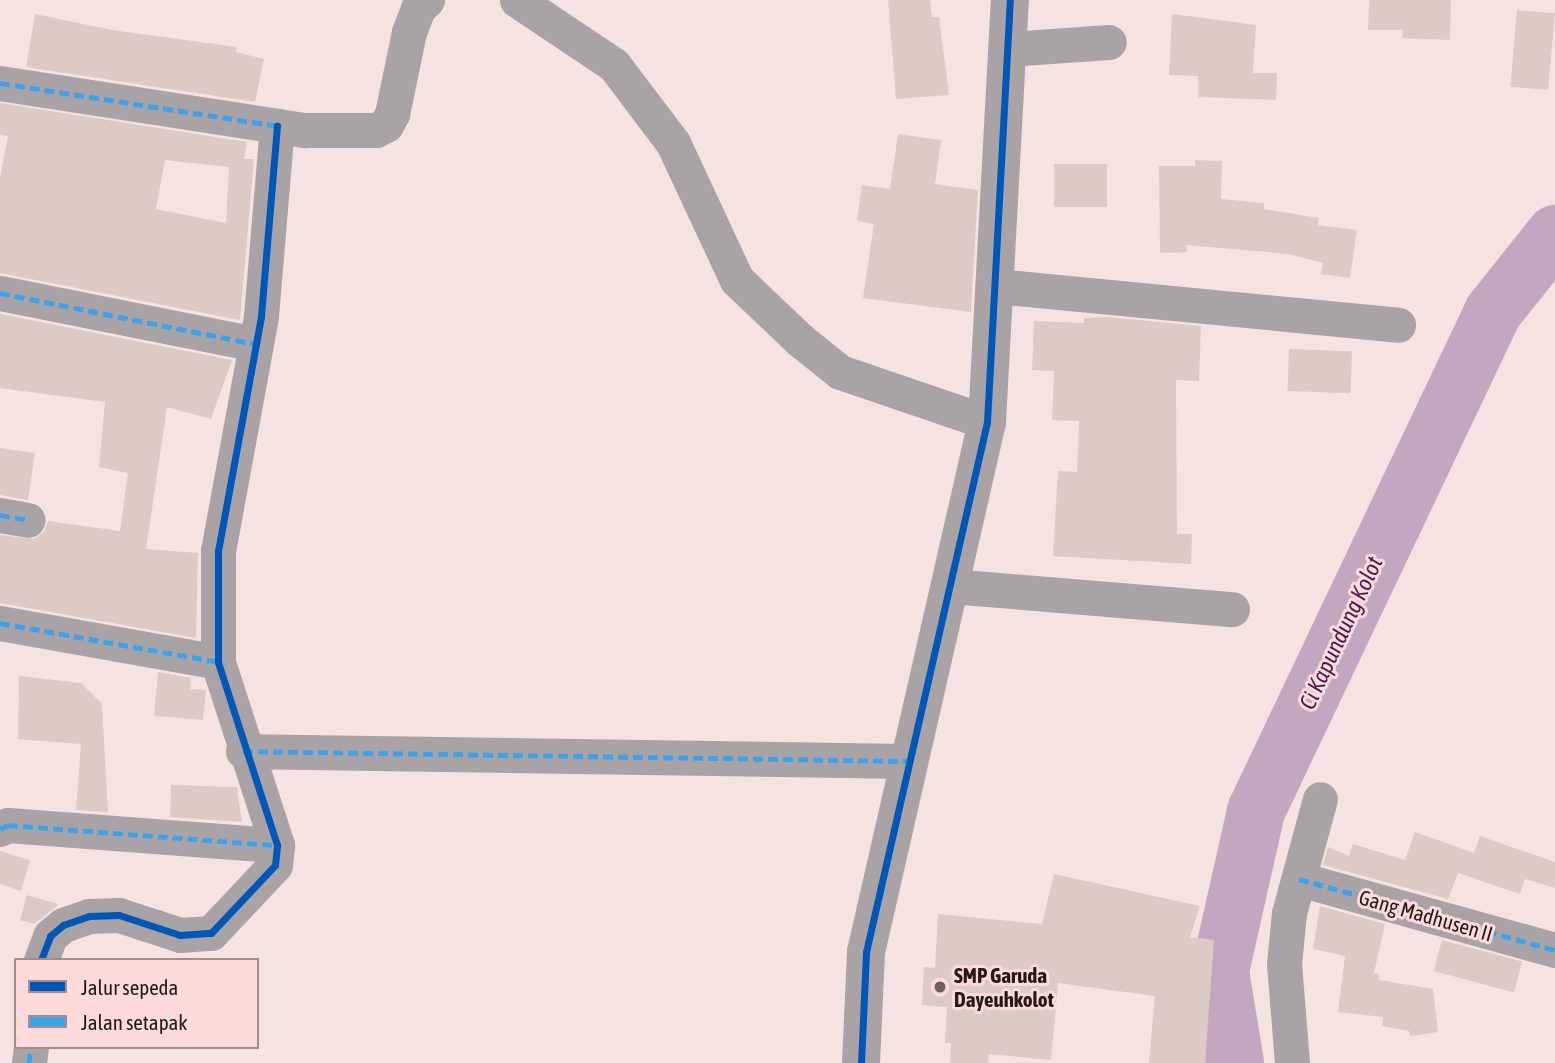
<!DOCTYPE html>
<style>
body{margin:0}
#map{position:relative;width:1555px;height:1063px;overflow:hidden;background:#f5e3e2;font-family:"Asap Condensed",sans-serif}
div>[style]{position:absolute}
.river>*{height:58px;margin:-29px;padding:0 29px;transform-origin:29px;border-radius:29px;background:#c3a7c0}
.building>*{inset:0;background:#dccac5;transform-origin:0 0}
.minor>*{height:35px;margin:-17.5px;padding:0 17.5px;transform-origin:17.5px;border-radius:17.5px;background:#aaa3a5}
.tertiary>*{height:38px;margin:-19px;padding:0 19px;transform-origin:19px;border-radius:19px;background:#aaa3a5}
.quiet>*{height:5px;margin-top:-2.5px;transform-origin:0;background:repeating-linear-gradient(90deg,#3ea2ea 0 10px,transparent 0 15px)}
.cycleway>*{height:7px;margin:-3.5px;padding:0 3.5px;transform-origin:3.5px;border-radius:3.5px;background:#0057b8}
.dots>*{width:19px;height:19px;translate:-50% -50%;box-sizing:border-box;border:4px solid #fddbda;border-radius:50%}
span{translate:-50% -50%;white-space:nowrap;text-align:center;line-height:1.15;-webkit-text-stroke:6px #fddbda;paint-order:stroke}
.street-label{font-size:21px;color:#241818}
.poi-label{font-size:21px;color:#241818;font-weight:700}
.left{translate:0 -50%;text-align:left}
.water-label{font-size:23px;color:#471d4b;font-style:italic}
.legend{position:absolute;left:14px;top:958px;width:245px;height:91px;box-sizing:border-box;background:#fddbda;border:2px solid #a68d8c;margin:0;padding:9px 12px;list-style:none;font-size:21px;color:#241818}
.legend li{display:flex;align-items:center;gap:14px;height:35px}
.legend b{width:35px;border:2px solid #a68d8c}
</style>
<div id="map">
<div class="river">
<div style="left:1235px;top:1063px;width:93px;rotate:-99.3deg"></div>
<div style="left:1220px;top:971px;width:164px;rotate:-77.3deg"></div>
<div style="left:1256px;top:811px;width:552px;rotate:-64.59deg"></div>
<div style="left:1493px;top:312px;width:100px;rotate:-51.5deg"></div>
</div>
<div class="building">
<div style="clip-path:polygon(888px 0,930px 0,932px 17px,939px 17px,949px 95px,896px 99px)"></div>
<div style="clip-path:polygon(1369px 0,1451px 0,1450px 40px,1402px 38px,1403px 30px,1368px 30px)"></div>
<div style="left:1517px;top:10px;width:38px;height:77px;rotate:5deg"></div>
<div style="clip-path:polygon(35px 14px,112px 30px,237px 47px,236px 52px,264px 59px,255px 102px,26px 67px)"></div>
<div style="clip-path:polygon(1172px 14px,1256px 25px,1253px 73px,1277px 73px,1276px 100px,1198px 97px,1198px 76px,1169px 75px)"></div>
<div style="clip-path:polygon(evenodd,0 103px,247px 142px,244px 159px,254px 159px,240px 320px,0 273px,0 177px,8px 136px,0 135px,0 103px,165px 160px,229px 167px,226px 223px,156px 209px,165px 160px)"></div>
<div style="clip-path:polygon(898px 134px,941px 140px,935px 184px,978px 190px,971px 312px,863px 298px,874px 224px,857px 221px,862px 185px,890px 189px)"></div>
<div style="clip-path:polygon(1195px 160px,1222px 161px,1221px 199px,1264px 203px,1264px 209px,1319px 218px,1318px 225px,1357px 230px,1350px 278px,1321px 274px,1323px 263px,1288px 254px,1187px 245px,1187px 252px,1160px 253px,1159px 166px,1195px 166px)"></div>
<div style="left:1107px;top:164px;width:43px;height:53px;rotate:90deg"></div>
<div style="clip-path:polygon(0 314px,232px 360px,211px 419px,167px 407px,146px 549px,198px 553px,196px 638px,0 603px,0 535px,34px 539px,44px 532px,48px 521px,120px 531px,128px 473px,99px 467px,105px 402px,0 388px)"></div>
<div style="clip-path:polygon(1107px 317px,1201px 326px,1199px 381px,1176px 380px,1177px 534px,1192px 534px,1191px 564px,1053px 556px,1058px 471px,1077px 472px,1079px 421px,1052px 420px,1054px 371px,1032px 370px,1034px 321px,1084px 323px,1084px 318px)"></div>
<div style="left:1289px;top:349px;width:63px;height:42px;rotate:2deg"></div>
<div style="clip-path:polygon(0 448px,35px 453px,28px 500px,0 495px)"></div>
<div style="clip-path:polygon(158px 672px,191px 678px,190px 689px,206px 690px,203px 720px,154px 716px)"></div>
<div style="clip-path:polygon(19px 676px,81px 683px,102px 704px,108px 812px,76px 810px,81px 744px,18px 739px)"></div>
<div style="clip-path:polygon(171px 785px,237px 787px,242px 822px,170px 817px)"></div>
<div style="clip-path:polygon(1415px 832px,1474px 853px,1480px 836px,1555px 862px,1555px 888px,1525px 879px,1520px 894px,1458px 873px,1448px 899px,1323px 865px,1328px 847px,1349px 856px,1353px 844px,1405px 860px)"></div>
<div style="clip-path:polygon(0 851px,30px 860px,21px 891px,0 884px)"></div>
<div style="clip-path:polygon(1054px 874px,1200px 906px,1190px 937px,1214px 940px,1205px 1063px,1149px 1063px,1155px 996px,1058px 983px,1051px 1060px,989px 1054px,988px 1063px,950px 1063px,951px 1043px,945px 1043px,947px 1007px,922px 1005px,924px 967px,935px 968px,938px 914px,1042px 924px)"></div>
<div style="clip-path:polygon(27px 895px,58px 904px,57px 906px,34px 924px,20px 920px)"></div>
<div style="clip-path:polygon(1320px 906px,1385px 924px,1374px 973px,1379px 974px,1379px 980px,1433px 989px,1438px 1032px,1410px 1036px,1409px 1031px,1382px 1026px,1383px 1017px,1338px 1012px,1345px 956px,1313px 949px)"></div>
<div style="left:1442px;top:940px;width:83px;height:32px;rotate:15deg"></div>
</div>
<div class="minor">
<div style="left:517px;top:0;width:117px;rotate:33.8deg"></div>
<div style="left:614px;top:65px;width:98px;rotate:52.9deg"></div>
<div style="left:673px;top:143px;width:151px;rotate:65deg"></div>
<div style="left:737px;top:280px;width:87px;rotate:43.6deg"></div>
<div style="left:800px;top:340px;width:51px;rotate:38.7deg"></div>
<div style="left:840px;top:372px;width:155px;rotate:18.8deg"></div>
<div style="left:1009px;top:49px;width:100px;rotate:-4deg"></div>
<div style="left:0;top:83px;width:309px;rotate:8.8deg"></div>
<div style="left:305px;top:130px;width:71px"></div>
<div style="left:376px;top:130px;width:11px;rotate:-27deg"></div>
<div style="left:386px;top:125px;width:13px;rotate:-61deg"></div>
<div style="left:392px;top:114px;width:84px;rotate:-78.3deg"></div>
<div style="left:409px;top:32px;width:26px;rotate:-69deg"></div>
<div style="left:418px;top:8px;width:12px;rotate:-42deg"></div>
<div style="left:996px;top:286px;width:404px;rotate:5.5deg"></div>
<div style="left:0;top:293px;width:260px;rotate:11.3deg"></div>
<div style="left:0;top:515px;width:28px;rotate:10deg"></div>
<div style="left:950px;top:586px;width:283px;rotate:4.7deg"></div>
<div style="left:0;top:623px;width:221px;rotate:10.1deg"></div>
<div style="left:243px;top:751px;width:664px;rotate:0.86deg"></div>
<div style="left:0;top:829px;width:9px;rotate:-27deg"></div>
<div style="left:8px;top:825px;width:270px;rotate:4.3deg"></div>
<div style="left:1299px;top:879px;width:266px;rotate:15.5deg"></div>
<div style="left:41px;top:960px;width:26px;rotate:-69deg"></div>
<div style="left:50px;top:936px;width:17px;rotate:-40deg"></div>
<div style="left:63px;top:925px;width:28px;rotate:-19deg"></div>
<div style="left:89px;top:916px;width:30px;rotate:-2deg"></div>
<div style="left:119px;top:915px;width:64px;rotate:18.2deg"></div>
<div style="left:180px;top:935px;width:31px;rotate:-4deg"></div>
<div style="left:211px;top:933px;width:93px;rotate:-46.7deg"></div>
<div style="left:275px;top:865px;width:20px;rotate:-84deg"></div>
<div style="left:277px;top:845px;width:192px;rotate:-107.9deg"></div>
<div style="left:218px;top:662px;width:111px;rotate:-90deg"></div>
<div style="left:218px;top:551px;width:239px;rotate:-79.6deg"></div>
<div style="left:261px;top:316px;width:191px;rotate:-85.2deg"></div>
<div style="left:29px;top:1063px;width:16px;rotate:-83deg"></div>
<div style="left:1292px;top:1063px;width:99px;rotate:-94.6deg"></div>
<div style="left:1284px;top:964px;width:51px;rotate:-84.4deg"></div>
<div style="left:1289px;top:913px;width:118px;rotate:-74.8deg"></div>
</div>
<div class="tertiary">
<div style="left:861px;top:1063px;width:111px;rotate:-87.4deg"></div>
<div style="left:866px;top:952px;width:544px;rotate:-77.14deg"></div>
<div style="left:987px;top:422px;width:423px;rotate:-86.9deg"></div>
</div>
<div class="quiet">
<div style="left:0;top:83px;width:280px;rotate:8.8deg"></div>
<div style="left:277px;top:126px;width:6px;rotate:99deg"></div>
<div style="left:0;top:293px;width:260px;rotate:11.3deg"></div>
<div style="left:0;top:515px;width:28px;rotate:10deg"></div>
<div style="left:0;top:623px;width:221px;rotate:10.1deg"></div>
<div style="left:243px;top:751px;width:664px;rotate:0.86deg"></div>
<div style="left:0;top:829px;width:9px;rotate:-27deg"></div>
<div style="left:8px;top:825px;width:270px;rotate:4.3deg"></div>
<div style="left:1299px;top:879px;width:266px;rotate:15.5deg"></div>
<div style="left:29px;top:1063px;width:16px;rotate:-83deg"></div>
</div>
<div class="cycleway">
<div style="left:41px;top:960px;width:26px;rotate:-69deg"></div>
<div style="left:50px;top:936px;width:17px;rotate:-40deg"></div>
<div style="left:63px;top:925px;width:28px;rotate:-19deg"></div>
<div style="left:89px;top:916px;width:30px;rotate:-2deg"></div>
<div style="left:119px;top:915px;width:64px;rotate:18.2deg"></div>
<div style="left:180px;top:935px;width:31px;rotate:-4deg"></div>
<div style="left:211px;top:933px;width:93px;rotate:-46.7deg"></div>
<div style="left:275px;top:865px;width:20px;rotate:-84deg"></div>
<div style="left:277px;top:845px;width:192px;rotate:-107.9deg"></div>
<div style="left:218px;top:662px;width:111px;rotate:-90deg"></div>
<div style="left:218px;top:551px;width:239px;rotate:-79.6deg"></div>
<div style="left:261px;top:316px;width:191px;rotate:-85.2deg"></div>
<div style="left:861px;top:1063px;width:111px;rotate:-87.4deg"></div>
<div style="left:866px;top:952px;width:544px;rotate:-77.14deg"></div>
<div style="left:987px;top:422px;width:423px;rotate:-86.9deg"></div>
</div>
<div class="dots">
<div style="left:940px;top:987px;background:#6d5f5f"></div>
</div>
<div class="street-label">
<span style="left:1426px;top:915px;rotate:16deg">Gang Madhusen II</span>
</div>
<div class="poi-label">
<span class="left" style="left:954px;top:987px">SMP Garuda<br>Dayeuhkolot</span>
</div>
<div class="water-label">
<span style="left:1341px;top:633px;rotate:-65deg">Ci Kapundung Kolot</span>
</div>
<ul class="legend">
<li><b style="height:9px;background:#0057b8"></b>Jalur sepeda</li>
<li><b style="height:9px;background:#3ea2ea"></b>Jalan setapak</li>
</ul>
</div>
